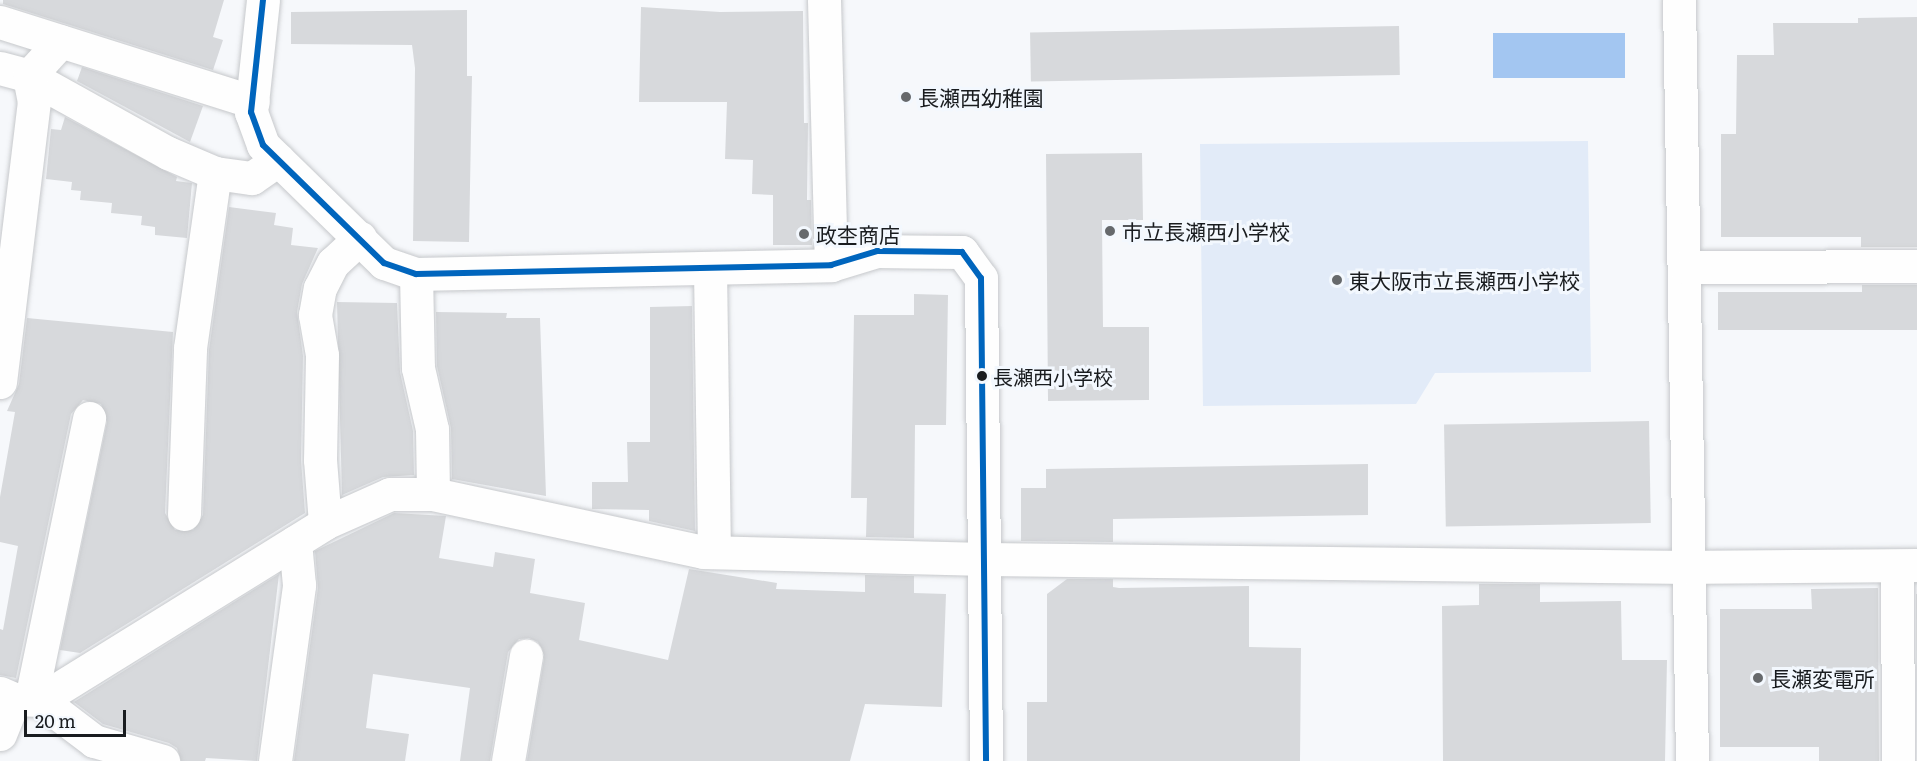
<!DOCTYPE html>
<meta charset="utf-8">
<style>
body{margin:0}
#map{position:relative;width:1917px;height:761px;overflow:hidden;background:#f6f8fb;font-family:Literata,"Noto Sans JP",serif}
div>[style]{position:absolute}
.green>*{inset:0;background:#e2ebf8}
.water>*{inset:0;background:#a3c6f1;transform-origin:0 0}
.building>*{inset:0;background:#d7d9dc;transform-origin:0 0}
.roads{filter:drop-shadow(0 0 2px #c6c8cb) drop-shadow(0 0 2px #c6c8cb)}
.minor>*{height:33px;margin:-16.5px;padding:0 16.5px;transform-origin:16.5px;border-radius:16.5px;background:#fefefe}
.bus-1>*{height:6px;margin:-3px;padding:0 3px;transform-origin:3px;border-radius:3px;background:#0065bd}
.dots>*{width:16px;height:16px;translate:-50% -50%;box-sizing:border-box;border:3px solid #f3f8fe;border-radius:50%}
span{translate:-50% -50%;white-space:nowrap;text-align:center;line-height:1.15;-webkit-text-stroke:6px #f3f8fe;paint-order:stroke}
.bus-label{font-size:20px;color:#191c1f}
.left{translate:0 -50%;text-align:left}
.poi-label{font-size:21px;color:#191c1f}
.scale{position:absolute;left:24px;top:710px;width:102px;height:27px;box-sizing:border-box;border:3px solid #191c1f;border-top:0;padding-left:8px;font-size:18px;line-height:21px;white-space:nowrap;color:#191c1f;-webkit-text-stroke:4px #f3f8fe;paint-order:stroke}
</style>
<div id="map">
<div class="green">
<div style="clip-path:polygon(1588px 141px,1591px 372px,1435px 373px,1416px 404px,1203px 406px,1200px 144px)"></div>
</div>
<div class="water">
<div style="left:1493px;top:33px;width:132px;height:45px"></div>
</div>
<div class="building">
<div style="clip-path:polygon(3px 0,224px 0,213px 37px,223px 40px,213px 70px,3px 4px)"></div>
<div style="clip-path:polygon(641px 7px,720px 12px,803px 11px,804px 123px,808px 123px,807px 200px,811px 200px,812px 245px,773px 245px,773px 195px,752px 194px,753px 160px,725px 159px,727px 102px,639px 102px)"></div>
<div style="clip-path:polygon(467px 10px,467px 76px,472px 76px,469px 242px,413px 241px,415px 68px,412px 45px,291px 44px,291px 12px)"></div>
<div style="clip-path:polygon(1917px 17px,1917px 247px,1861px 247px,1861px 237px,1721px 237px,1721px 134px,1736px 134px,1737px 55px,1774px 55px,1773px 23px,1858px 23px,1858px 18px)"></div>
<div style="left:1399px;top:26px;width:49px;height:369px;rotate:89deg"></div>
<div style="clip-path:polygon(82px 67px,203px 106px,190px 142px,77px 81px)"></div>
<div style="clip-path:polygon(65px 117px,177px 177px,176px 181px,192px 183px,187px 238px,155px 235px,155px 227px,141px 225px,142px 216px,111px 213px,112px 203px,80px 200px,81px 191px,71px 190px,72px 182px,46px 179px,51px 129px,61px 130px)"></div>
<div style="clip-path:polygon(1142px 153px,1143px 220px,1102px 220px,1103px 327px,1149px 327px,1149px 400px,1048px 401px,1046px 154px)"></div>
<div style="clip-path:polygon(229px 207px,276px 213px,274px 225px,293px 228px,291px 245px,318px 248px,302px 284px,297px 312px,303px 356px,301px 460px,305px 513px,80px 653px,60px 650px,107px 422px,101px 404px,83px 400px,71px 414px,16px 678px,0 675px,0 629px,3px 630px,18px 546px,0 542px,0 497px,15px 412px,7px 411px,19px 384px,27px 318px,173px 332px,165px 513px,175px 530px,193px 530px,203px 515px,209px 350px)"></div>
<div style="clip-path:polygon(1862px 285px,1917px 285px,1917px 330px,1718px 330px,1718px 292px,1862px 292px)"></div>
<div style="clip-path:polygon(914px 294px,948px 295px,946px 425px,915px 425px,914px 538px,866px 537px,867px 498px,851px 498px,854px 315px,914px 315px)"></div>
<div style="clip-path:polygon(337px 302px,397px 303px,400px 372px,413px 431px,414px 475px,383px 477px,342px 495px)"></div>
<div style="clip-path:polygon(692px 306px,695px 531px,649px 521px,649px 510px,592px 509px,592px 482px,628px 482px,627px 442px,650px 442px,650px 307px)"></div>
<div style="clip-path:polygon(436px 312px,507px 313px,506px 318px,540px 318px,546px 496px,452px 479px,451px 428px,437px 366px)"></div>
<div style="left:1649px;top:421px;width:102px;height:205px;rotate:89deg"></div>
<div style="clip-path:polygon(1368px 464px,1368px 515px,1113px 519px,1113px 542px,1021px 541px,1021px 488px,1046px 488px,1046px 469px)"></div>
<div style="clip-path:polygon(394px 513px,446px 516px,439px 558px,493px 567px,495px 552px,535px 559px,530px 593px,585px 603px,579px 640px,668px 660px,689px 569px,777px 583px,776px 589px,865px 592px,865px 575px,914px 576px,914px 593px,946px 594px,942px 707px,865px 704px,850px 761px,527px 761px,544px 659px,538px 642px,529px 638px,519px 639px,508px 652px,490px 761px,460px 761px,470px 688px,373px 674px,366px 728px,409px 734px,405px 761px,294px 761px,318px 588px,315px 551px)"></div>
<div style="clip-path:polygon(279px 574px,257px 761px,206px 758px,205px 761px,181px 761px,177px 748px,169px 743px,103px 724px,74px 702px)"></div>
<div style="clip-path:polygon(1067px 579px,1113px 579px,1113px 587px,1119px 588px,1249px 586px,1249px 647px,1301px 648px,1300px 761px,1027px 761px,1027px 702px,1047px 702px,1047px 594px)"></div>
<div style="clip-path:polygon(1479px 584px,1540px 584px,1540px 602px,1621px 601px,1622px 660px,1667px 660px,1665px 761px,1443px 761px,1442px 606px,1479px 605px)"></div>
<div style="clip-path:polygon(1878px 588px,1879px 761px,1819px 761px,1819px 747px,1720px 747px,1720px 609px,1812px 609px,1811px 589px)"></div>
<div style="clip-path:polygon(1916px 594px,1917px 594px,1917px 758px)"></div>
</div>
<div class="roads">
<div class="minor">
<div style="left:263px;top:0;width:113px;rotate:96.1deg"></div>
<div style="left:251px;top:112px;width:35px;rotate:70deg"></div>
<div style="left:263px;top:145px;width:169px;rotate:44.3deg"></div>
<div style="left:384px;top:263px;width:34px;rotate:19deg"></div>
<div style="left:416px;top:274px;width:415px;rotate:-1.2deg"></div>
<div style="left:831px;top:265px;width:48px;rotate:-16.9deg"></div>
<div style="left:877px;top:251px;width:85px;rotate:0.7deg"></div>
<div style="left:962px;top:252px;width:32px;rotate:54deg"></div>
<div style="left:981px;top:278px;width:483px;rotate:89.4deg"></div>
<div style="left:824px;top:0;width:265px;rotate:88.5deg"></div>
<div style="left:1679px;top:0;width:761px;rotate:89.02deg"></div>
<div style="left:0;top:22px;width:265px;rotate:17.5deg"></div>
<div style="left:0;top:68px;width:30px;rotate:15deg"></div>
<div style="left:29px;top:76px;width:159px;rotate:29deg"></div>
<div style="left:168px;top:153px;width:51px;rotate:23.1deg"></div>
<div style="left:215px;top:173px;width:37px;rotate:8deg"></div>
<div style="left:252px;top:178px;width:32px;rotate:-35deg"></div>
<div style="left:1685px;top:267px;width:232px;rotate:-0.2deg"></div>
<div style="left:710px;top:268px;width:284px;rotate:89.2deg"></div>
<div style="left:416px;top:274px;width:94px;rotate:88.8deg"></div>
<div style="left:418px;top:368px;width:63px;rotate:77.1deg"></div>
<div style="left:432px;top:429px;width:65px;rotate:89.1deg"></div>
<div style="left:0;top:382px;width:282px;rotate:-83.1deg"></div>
<div style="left:34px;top:102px;width:26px;rotate:-101deg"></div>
<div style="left:29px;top:76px;width:47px;rotate:-47.6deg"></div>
<div style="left:184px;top:514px;width:166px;rotate:-87.9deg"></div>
<div style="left:190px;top:348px;width:177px;rotate:-81.9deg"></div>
<div style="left:325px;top:523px;width:63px;rotate:-94.5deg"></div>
<div style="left:320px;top:460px;width:105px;rotate:-88.9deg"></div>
<div style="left:322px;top:355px;width:41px;rotate:-99.9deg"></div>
<div style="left:315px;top:315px;width:27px;rotate:-80deg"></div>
<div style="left:320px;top:288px;width:28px;rotate:-63deg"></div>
<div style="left:333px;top:263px;width:37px;rotate:-43deg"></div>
<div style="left:1897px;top:566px;width:195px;rotate:89.7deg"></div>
<div style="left:0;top:693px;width:15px;rotate:23deg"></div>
<div style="left:14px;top:699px;width:26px;rotate:2deg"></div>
<div style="left:40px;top:700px;width:335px;rotate:-31.8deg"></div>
<div style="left:325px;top:523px;width:71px;rotate:-24deg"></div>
<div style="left:390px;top:494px;width:43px"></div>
<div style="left:433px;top:494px;width:276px;rotate:12.1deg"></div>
<div style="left:703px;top:552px;width:283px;rotate:1.4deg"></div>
<div style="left:986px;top:559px;width:704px;rotate:0.65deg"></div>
<div style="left:1690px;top:567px;width:227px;rotate:-0.5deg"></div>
<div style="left:31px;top:699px;width:287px;rotate:-78.3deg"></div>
<div style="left:40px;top:700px;width:68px;rotate:37.2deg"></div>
<div style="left:94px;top:741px;width:72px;rotate:16.2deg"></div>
<div style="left:0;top:734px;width:38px;rotate:-68deg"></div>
<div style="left:275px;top:761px;width:178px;rotate:-82.2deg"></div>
<div style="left:299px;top:585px;width:43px;rotate:-95.3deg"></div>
<div style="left:508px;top:761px;width:107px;rotate:-80.3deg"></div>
</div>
</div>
<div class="bus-1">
<div style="left:263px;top:0;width:113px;rotate:96.1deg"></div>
<div style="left:251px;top:112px;width:35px;rotate:70deg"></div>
<div style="left:263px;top:145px;width:169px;rotate:44.3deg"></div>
<div style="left:384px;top:263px;width:34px;rotate:19deg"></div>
<div style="left:416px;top:274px;width:415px;rotate:-1.2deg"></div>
<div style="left:831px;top:265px;width:48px;rotate:-16.9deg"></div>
<div style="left:877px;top:251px;width:85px;rotate:0.7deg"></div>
<div style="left:962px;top:252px;width:32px;rotate:54deg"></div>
<div style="left:981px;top:278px;width:483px;rotate:89.4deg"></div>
</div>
<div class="dots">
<div style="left:906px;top:97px;background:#66696c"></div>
<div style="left:1110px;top:231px;background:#66696c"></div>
<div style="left:804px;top:234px;background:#66696c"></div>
<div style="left:1337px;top:280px;background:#66696c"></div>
<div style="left:982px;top:376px;background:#191c1f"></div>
<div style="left:1758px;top:678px;background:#66696c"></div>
</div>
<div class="bus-label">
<span class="left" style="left:993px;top:376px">長瀬西小学校</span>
</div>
<div class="poi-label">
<span class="left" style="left:918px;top:97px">長瀬西幼稚園</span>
<span class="left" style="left:1122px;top:231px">市立長瀬西小学校</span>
<span class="left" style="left:816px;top:234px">政杢商店</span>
<span class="left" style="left:1349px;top:280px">東大阪市立長瀬西小学校</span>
<span class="left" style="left:1770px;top:678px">長瀬変電所</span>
</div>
<div class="scale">20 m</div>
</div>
